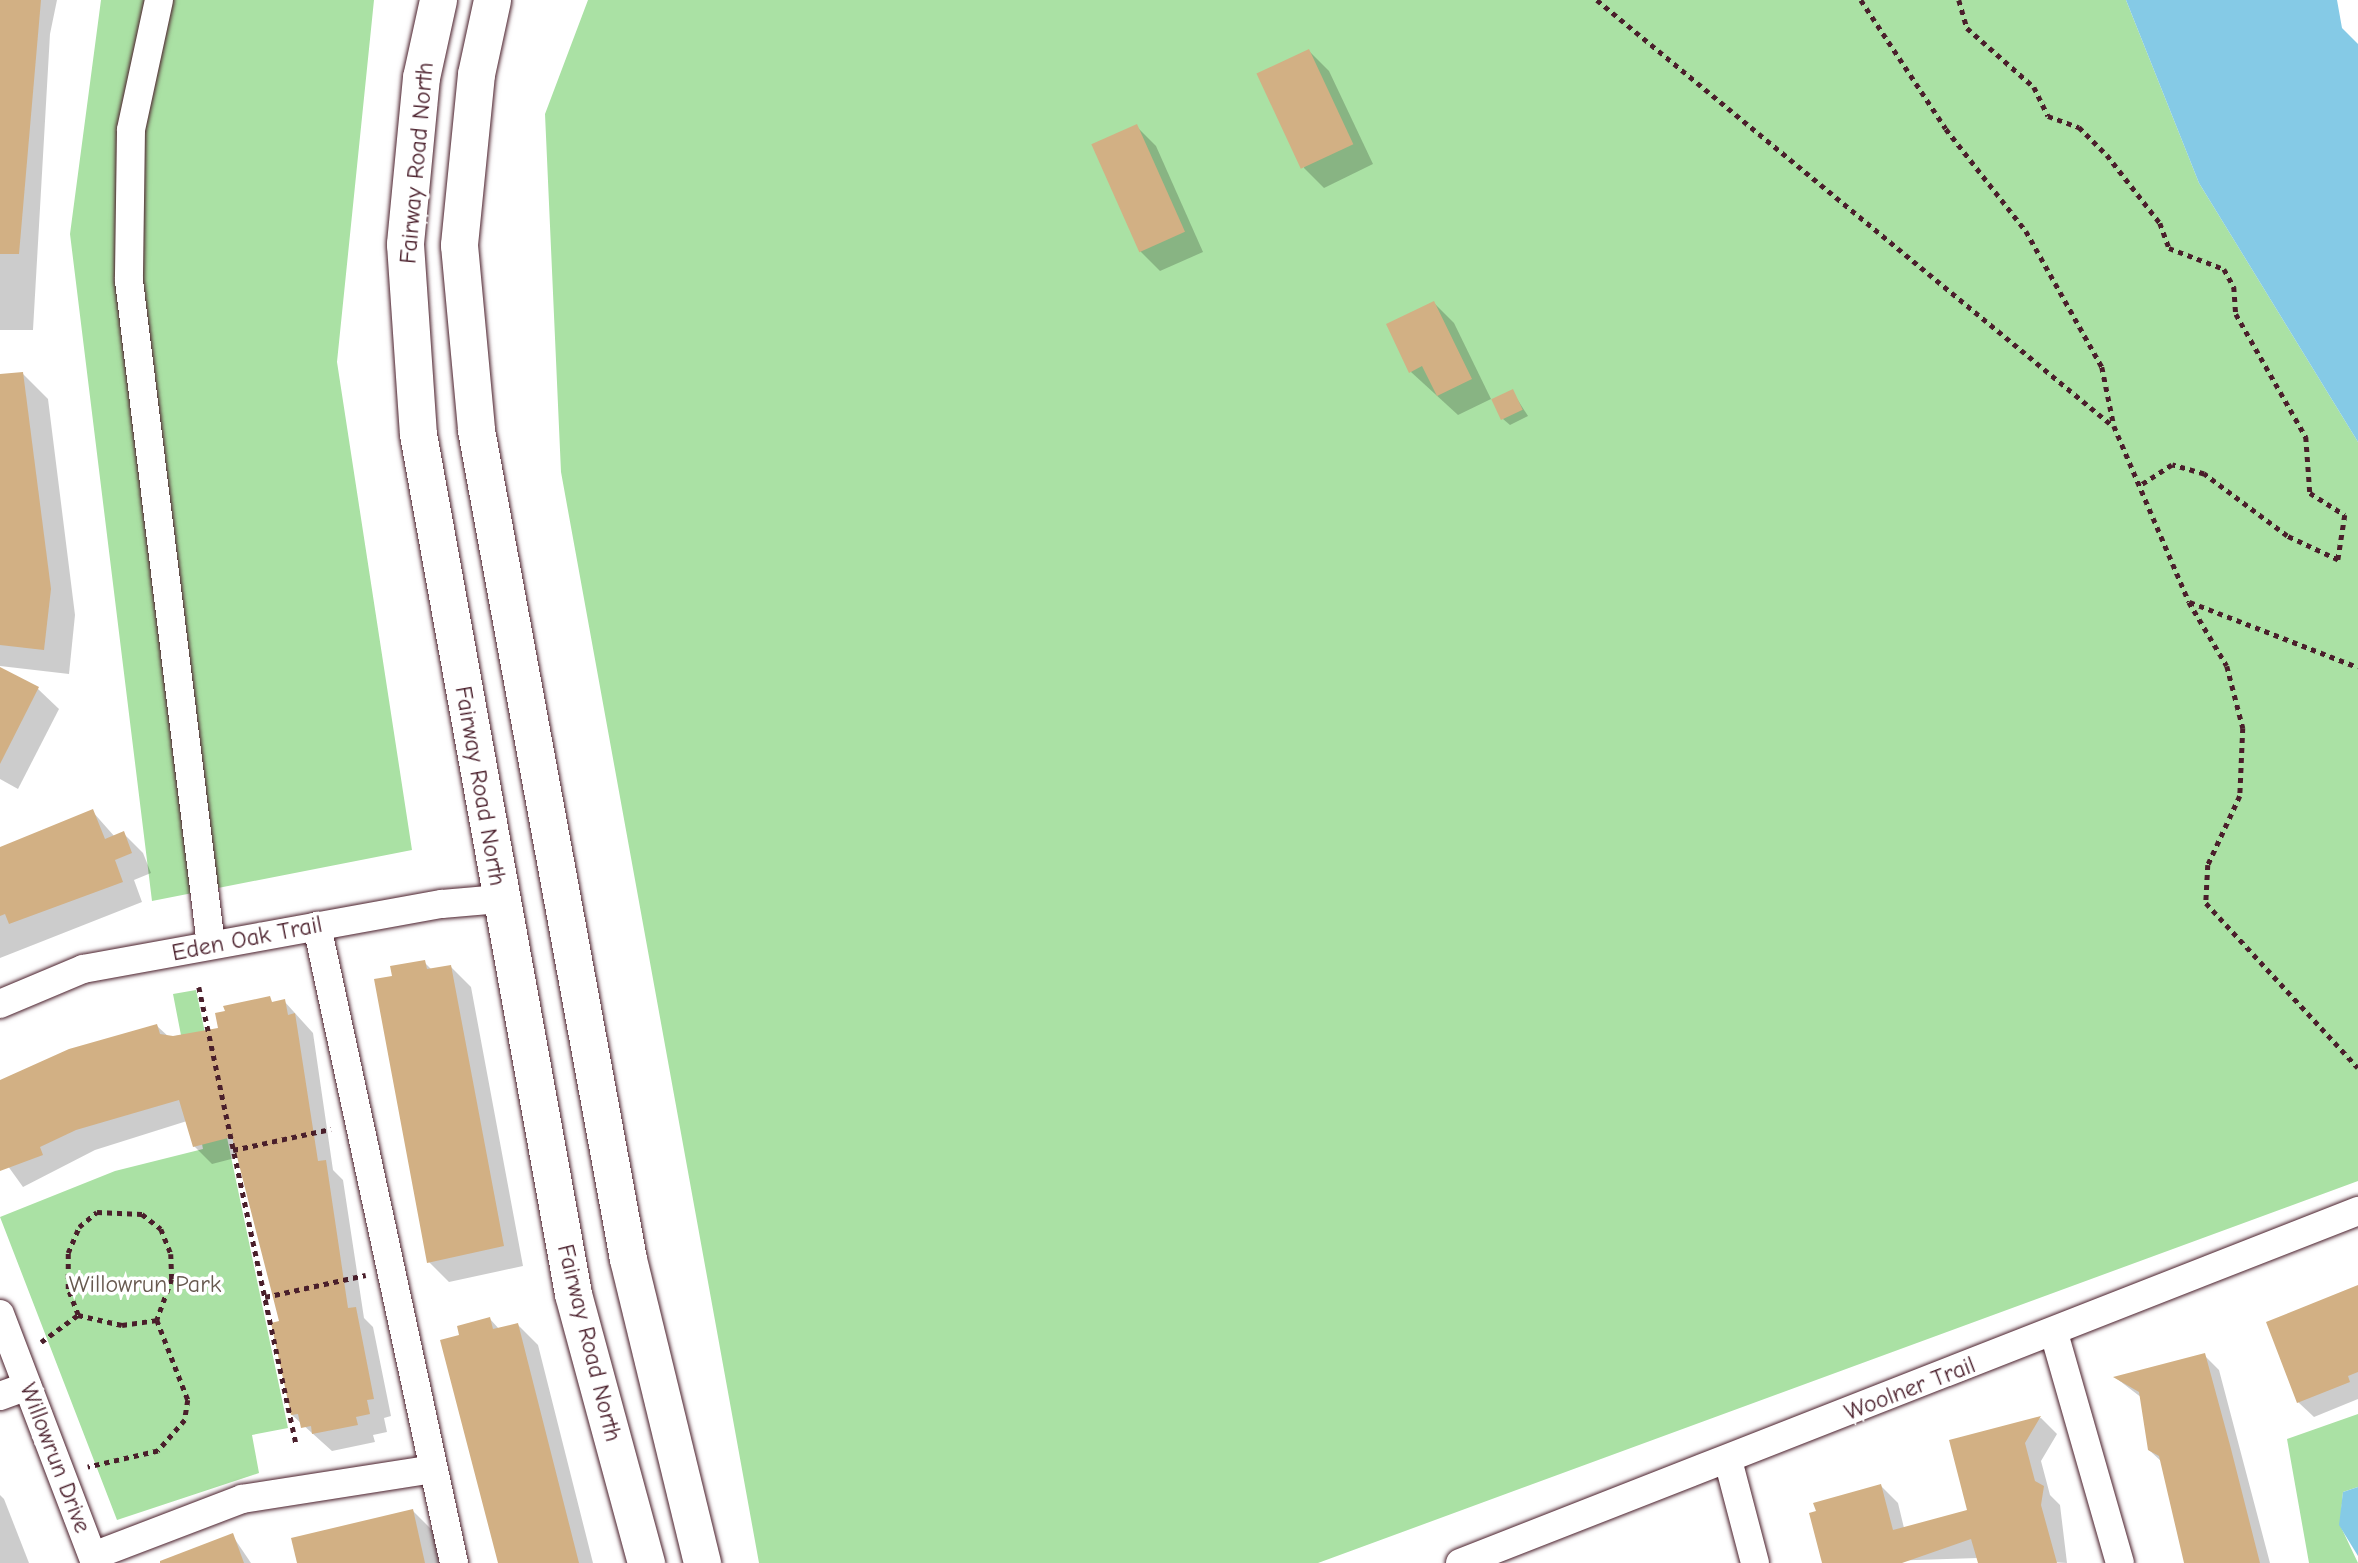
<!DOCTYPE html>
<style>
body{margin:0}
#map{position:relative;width:2358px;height:1563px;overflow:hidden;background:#fff;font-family:"Comic Neue",sans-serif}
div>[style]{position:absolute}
.green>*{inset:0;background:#aae1a4}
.water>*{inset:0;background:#85cae6}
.shadow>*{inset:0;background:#0003}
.building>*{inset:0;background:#d2b084;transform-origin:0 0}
.path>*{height:4.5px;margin-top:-2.25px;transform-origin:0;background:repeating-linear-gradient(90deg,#4a1f2b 0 5px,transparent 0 10px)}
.roads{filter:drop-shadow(0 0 2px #4a1f2b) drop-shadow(0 0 2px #4a1f2b)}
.minor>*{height:28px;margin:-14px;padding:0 14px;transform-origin:14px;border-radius:14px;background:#fff}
.major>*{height:37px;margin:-18.5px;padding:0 18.5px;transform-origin:18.5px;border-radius:18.5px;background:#fff}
span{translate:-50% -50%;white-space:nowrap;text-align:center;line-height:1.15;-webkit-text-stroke:7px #fff;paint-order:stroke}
.street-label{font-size:24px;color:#4a1f2b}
.park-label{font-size:24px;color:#67594f}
</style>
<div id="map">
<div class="green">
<div style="clip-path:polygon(101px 0,374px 0,337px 362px,412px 850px,152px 901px,70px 234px)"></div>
<div style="clip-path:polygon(588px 0,2126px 0,2199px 183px,2358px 442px,2358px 1181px,1318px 1563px,759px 1563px,561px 472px,545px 114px)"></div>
<div style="clip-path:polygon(196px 990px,288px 1428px,252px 1435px,259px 1473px,117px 1520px,0 1217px,115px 1171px,203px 1149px,173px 994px)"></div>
<div style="clip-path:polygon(2358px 1414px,2358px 1487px,2343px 1492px,2340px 1525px,2358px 1563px,2309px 1563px,2287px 1439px)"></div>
</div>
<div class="water">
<div style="clip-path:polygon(2126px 0,2337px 0,2342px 28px,2358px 44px,2358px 442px,2199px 183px)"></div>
<div style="clip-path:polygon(2358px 1487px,2358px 1556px,2339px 1525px,2343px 1492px)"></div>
</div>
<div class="shadow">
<div style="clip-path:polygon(0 0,57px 0,50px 34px,33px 330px,0 330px)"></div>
<div style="clip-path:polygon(1309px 51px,1329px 71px,1373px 164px,1324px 188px,1304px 168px)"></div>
<div style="clip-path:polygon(1136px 126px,1156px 146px,1203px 252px,1160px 271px,1140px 251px)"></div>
<div style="clip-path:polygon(1434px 303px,1454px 323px,1491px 399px,1458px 415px,1411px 372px)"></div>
<div style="clip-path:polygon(22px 373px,48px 399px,75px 615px,69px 674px,0 666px,0 376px)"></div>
<div style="clip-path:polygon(1512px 391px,1528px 416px,1510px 425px,1503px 419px)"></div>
<div style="clip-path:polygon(0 669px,38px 689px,59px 709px,18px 789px,0 779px)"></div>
<div style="clip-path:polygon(92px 811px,115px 837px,123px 833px,143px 853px,151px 873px,134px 880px,142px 902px,0 958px,0 848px)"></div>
<div style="clip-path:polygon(424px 962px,432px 970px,451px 967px,471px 987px,523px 1266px,449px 1282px,429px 1262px,394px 977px)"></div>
<div style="clip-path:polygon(284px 1001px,313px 1033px,333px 1170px,343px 1180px,364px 1318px,373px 1327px,391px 1416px,384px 1418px,387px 1432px,373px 1435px,375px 1442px,332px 1451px,292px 1415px,281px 1323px,239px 1157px,212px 1164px,194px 1146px,187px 1121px,95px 1150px,23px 1187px,0 1155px,0 1081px,157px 1026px,169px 1037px,220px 1029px,226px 1007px)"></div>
<div style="clip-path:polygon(2358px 1288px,2358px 1399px,2314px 1417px,2298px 1402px)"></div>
<div style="clip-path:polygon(490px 1319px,500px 1330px,518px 1325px,538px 1345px,593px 1563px,499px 1563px,461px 1336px)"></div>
<div style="clip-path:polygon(2204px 1355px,2219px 1370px,2270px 1563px,2186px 1563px,2162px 1462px,2149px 1450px,2142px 1398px,2116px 1378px)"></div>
<div style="clip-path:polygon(2041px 1418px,2057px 1434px,2041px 1461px,2050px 1495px,2060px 1505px,2067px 1563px,1978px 1558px,1824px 1563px,1881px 1486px,1898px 1503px,1904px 1528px,1970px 1511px,1951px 1441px)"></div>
<div style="clip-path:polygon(0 1495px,4px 1499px,29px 1563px,0 1563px)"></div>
<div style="clip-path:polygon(413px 1511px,433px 1531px,440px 1563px,299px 1563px)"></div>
<div style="clip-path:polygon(232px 1535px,251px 1563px,176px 1563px)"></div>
</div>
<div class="building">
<div style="clip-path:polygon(0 0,41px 0,19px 254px,0 254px)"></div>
<div style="left:1309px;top:49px;width:105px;height:58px;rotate:65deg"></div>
<div style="left:1137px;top:124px;width:118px;height:50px;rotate:66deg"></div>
<div style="clip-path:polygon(1434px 301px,1472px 379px,1437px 396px,1422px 366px,1409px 373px,1386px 324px)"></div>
<div style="clip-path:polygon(23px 372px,51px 589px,44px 650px,0 645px,0 374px)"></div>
<div style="left:1513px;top:389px;width:23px;height:24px;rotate:65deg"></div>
<div style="clip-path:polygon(0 667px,39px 687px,0 764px)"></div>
<div style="clip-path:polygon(93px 809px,105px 839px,124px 831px,132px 853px,115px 860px,123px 882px,9px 924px,5px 914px,0 916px,0 847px)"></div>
<div style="clip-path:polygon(425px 960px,427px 969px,451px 965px,504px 1246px,427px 1263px,374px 979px,392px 976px,390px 966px)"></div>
<div style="clip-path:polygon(270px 996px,272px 1002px,285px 999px,288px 1015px,295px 1013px,318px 1161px,326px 1160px,348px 1308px,356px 1307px,374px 1399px,367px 1400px,370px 1414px,356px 1417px,358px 1425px,312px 1434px,311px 1426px,301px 1428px,298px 1414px,291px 1415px,271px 1323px,279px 1321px,232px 1137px,193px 1147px,179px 1100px,76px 1130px,40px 1147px,43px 1155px,0 1171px,0 1080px,69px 1049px,157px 1024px,160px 1034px,173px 1036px,218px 1028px,215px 1013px,225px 1011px,223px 1006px)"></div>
<div style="clip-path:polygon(2358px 1285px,2358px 1372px,2348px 1376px,2350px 1382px,2297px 1403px,2266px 1322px)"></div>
<div style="clip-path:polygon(490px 1317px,493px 1329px,518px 1323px,579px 1563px,498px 1563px,440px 1340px,459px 1335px,457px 1326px)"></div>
<div style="clip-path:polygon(2205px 1353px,2230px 1445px,2260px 1563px,2184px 1563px,2159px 1456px,2148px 1450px,2139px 1392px,2113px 1377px)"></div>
<div style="clip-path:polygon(2041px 1416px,2025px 1443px,2035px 1481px,2044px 1486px,2041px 1505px,2057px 1563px,1978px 1563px,1971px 1539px,1902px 1563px,1822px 1563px,1809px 1513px,1816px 1511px,1813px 1503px,1881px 1484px,1893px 1530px,1967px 1510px,1949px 1440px)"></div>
<div style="clip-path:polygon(413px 1509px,425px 1563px,297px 1563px,291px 1538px)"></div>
<div style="clip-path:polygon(233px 1533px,244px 1563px,160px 1563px,160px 1561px)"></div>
</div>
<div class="path">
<div style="left:1597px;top:0;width:669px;rotate:39.54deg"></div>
<div style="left:1861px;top:0;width:154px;rotate:56.6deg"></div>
<div style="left:1946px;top:129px;width:130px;rotate:51.9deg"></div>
<div style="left:2026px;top:231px;width:156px;rotate:60.8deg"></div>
<div style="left:2102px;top:367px;width:60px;rotate:78.5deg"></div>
<div style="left:2114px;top:426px;width:191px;rotate:66.9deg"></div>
<div style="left:2189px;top:602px;width:74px;rotate:59.3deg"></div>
<div style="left:2227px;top:666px;width:64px;rotate:75.5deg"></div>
<div style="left:2243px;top:728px;width:68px;rotate:92.5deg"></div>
<div style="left:2240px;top:796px;width:76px;rotate:114.9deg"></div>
<div style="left:2208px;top:865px;width:38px;rotate:93deg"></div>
<div style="left:2206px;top:903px;width:224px;rotate:47.3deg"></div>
<div style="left:1959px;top:0;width:29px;rotate:74deg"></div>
<div style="left:1967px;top:28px;width:89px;rotate:41.4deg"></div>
<div style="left:2034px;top:87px;width:32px;rotate:64deg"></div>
<div style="left:2048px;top:116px;width:33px;rotate:20deg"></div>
<div style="left:2079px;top:127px;width:40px;rotate:45deg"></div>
<div style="left:2107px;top:155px;width:86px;rotate:52.1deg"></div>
<div style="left:2160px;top:223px;width:27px;rotate:70deg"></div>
<div style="left:2169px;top:248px;width:59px;rotate:20.9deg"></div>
<div style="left:2224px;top:269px;width:21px;rotate:61deg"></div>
<div style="left:2234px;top:287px;width:27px;rotate:86deg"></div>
<div style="left:2236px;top:314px;width:142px;rotate:60.4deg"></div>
<div style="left:2306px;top:437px;width:56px;rotate:85.9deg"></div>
<div style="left:2310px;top:493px;width:41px;rotate:32.2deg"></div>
<div style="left:2345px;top:515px;width:46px;rotate:98.8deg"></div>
<div style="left:2338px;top:560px;width:56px;rotate:-154.8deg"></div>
<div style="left:2287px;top:536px;width:104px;rotate:-143.2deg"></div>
<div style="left:2204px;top:474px;width:33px;rotate:-164deg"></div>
<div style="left:2172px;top:465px;width:38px;rotate:147deg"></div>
<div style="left:2190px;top:602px;width:180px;rotate:21.2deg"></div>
<div style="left:199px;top:987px;width:467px;rotate:78deg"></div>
<div style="left:233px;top:1150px;width:100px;rotate:-12.1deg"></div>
<div style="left:265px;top:1297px;width:103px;rotate:-12.3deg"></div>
<div style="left:78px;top:1315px;width:28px;rotate:-111deg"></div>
<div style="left:68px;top:1289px;width:36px;rotate:-90deg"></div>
<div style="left:68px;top:1253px;width:28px;rotate:-67deg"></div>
<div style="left:79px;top:1227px;width:23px;rotate:-40deg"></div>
<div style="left:97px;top:1212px;width:45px;rotate:2.5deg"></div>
<div style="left:142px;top:1214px;width:24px;rotate:38deg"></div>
<div style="left:161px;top:1229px;width:27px;rotate:68deg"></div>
<div style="left:171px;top:1254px;width:25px;rotate:88deg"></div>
<div style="left:172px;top:1279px;width:44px;rotate:110.1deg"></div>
<div style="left:157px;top:1320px;width:86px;rotate:68.8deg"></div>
<div style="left:188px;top:1400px;width:20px;rotate:99deg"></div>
<div style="left:185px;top:1420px;width:41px;rotate:131.1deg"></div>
<div style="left:158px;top:1451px;width:72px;rotate:167.1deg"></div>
<div style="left:78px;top:1315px;width:45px;rotate:12.8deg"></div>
<div style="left:122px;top:1325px;width:35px;rotate:-8deg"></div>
<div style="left:41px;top:1342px;width:46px;rotate:-36.1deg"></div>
</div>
<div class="roads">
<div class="minor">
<div style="left:159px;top:0;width:133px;rotate:102.2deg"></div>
<div style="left:131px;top:130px;width:151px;rotate:90.8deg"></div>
<div style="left:129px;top:281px;width:669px;rotate:82.96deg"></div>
<div style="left:317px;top:926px;width:652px;rotate:77.86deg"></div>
<div style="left:0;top:1004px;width:90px;rotate:-22.9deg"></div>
<div style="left:83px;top:969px;width:365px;rotate:-10.3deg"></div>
<div style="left:442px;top:904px;width:58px;rotate:-4.9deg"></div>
<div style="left:0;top:1314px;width:267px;rotate:69.1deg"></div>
<div style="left:2054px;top:1333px;width:239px;rotate:74deg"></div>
<div style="left:0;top:1396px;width:29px;rotate:-20deg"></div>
<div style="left:1728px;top:1460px;width:106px;rotate:75.3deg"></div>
<div style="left:93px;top:1556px;width:160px;rotate:-20.9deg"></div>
<div style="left:242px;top:1499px;width:193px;rotate:-8.9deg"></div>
<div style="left:1460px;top:1563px;width:965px;rotate:-21.4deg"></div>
</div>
<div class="major">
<div style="left:438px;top:0;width:79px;rotate:102.4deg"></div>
<div style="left:421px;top:77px;width:168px;rotate:95.5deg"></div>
<div style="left:405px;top:244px;width:190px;rotate:86.1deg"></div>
<div style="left:418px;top:434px;width:874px;rotate:79.78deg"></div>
<div style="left:573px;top:1294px;width:279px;rotate:74.8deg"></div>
<div style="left:492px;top:0;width:76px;rotate:102.2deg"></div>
<div style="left:476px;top:74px;width:172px;rotate:95.7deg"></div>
<div style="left:459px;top:245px;width:186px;rotate:84.7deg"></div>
<div style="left:476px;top:430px;width:843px;rotate:79.61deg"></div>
<div style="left:628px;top:1259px;width:313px;rotate:76.3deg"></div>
</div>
</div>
<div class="street-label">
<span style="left:417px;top:163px;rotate:-85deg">Fairway Road North</span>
<span style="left:480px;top:786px;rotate:80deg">Fairway Road North</span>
<span style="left:247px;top:939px;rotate:-11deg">Eden Oak Trail</span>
<span style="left:589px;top:1343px;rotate:76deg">Fairway Road North</span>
<span style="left:1910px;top:1389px;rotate:-21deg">Woolner Trail</span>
<span style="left:55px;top:1458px;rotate:69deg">Willowrun Drive</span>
</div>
<div class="park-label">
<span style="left:145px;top:1285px">Willowrun Park</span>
</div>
</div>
